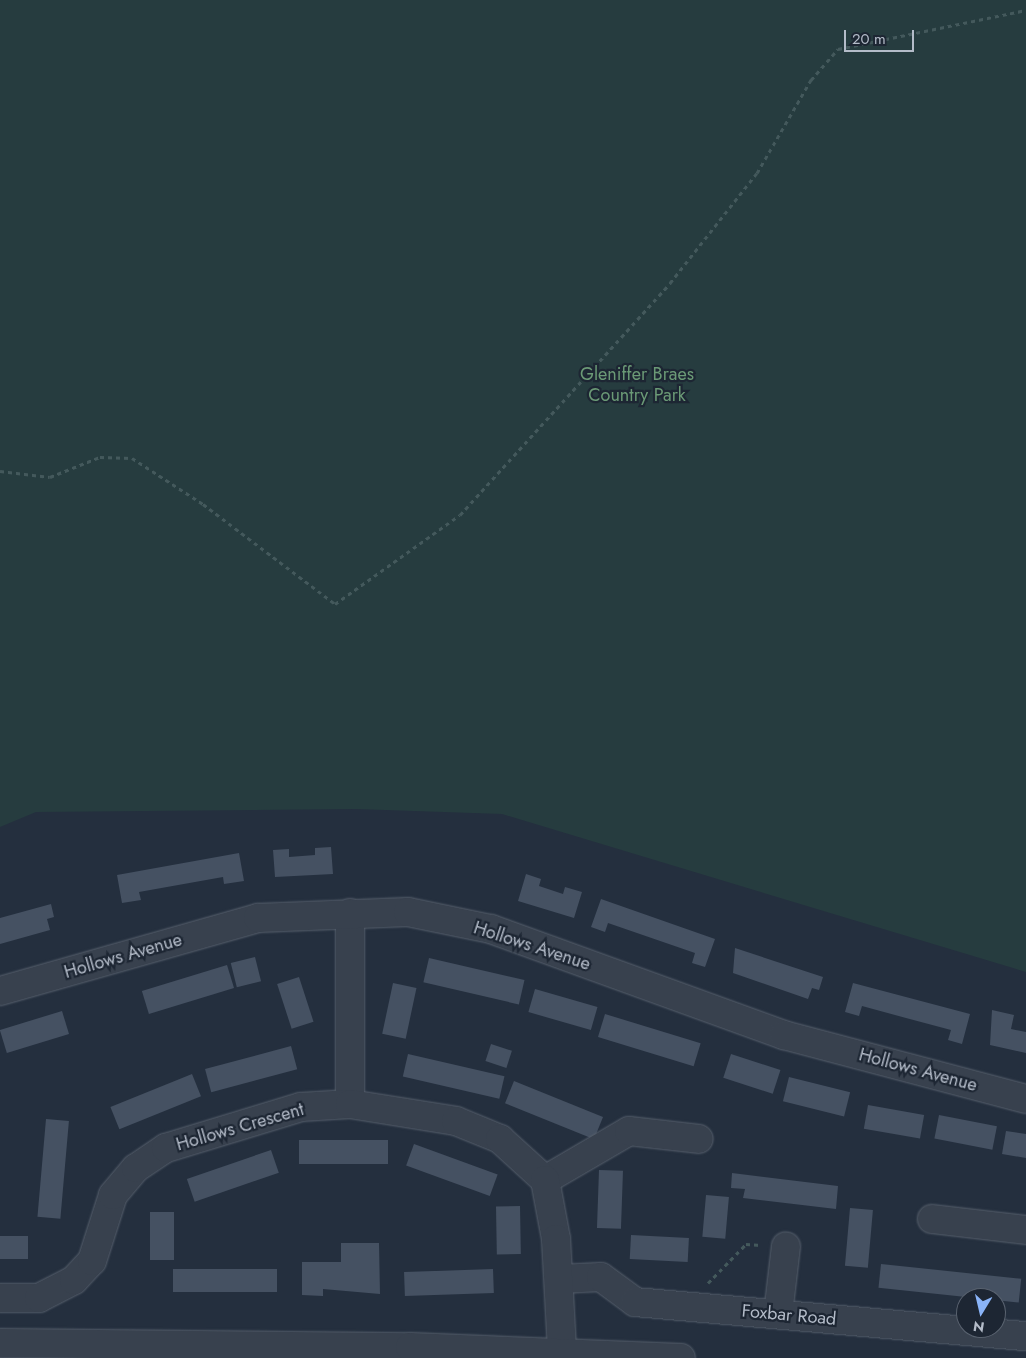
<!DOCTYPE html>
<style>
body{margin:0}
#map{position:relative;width:1026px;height:1358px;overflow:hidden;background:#242f3e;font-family:Jost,sans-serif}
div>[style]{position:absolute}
.green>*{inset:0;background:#263c3f}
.building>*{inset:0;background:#455162;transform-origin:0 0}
.path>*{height:3px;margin-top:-1.5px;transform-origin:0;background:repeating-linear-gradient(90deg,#44595c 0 4px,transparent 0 8px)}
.roads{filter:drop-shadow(0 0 1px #565f6c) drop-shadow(0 0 1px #565f6c)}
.minor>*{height:28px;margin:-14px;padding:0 14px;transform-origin:14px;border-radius:14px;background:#38414e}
span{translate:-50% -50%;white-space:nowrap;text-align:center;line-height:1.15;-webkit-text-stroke:4.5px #1d2633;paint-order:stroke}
.park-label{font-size:18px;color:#6b9a76}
.street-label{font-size:18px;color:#b4bcc9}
.north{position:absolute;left:956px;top:1288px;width:50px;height:50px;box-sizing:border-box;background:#1d2633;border:1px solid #59626f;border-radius:50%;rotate:189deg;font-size:14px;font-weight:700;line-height:20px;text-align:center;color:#b4bcc9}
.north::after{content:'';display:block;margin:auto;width:18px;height:22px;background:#8ab4f8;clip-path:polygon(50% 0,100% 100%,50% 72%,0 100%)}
.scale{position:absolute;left:844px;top:30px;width:70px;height:22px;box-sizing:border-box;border:2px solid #b4bcc9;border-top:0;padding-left:6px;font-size:15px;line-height:18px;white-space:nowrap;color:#b4bcc9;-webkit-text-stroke:4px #1d2633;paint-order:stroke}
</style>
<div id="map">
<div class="green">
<div style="clip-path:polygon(0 0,1026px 0,1026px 972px,502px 814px,356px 809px,36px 812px,0 827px)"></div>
</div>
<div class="building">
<div style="clip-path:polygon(331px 847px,333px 874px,275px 877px,273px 850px,289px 849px,289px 857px,315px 855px,315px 848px)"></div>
<div style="clip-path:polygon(239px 853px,244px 881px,224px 884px,223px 877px,139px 892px,141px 900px,122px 903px,117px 875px)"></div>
<div style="clip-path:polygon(526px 874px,541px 879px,539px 886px,563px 894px,565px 887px,582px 892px,574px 918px,518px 901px)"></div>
<div style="clip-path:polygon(601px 899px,715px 939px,705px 967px,692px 963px,695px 953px,608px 923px,605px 932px,591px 927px)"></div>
<div style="clip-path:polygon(51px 904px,54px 917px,47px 919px,50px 930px,0 944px,0 918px)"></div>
<div style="clip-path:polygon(735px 948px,823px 977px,819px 990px,812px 988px,808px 999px,733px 973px)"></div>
<div style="left:255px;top:957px;width:25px;height:25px;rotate:76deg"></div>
<div style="left:429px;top:958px;width:98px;height:25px;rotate:13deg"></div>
<div style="left:227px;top:965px;width:24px;height:89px;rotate:73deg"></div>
<div style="left:299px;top:977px;width:47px;height:23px;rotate:72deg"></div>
<div style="left:393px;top:983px;width:24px;height:52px;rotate:12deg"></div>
<div style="clip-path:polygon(853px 983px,970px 1014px,962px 1044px,948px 1040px,951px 1030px,906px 1018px,862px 1006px,859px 1016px,845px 1012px)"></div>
<div style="left:535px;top:989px;width:65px;height:24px;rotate:16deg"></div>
<div style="clip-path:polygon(992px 1010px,1014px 1015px,1011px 1029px,1026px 1032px,1026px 1053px,990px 1045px)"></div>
<div style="left:62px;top:1011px;width:24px;height:65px;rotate:73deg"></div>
<div style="left:605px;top:1014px;width:100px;height:24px;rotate:17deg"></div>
<div style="left:491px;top:1044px;width:22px;height:18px;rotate:18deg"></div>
<div style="left:291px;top:1046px;width:24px;height:89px;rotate:75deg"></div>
<div style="left:408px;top:1054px;width:99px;height:23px;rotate:13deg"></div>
<div style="left:731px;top:1054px;width:52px;height:25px;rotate:18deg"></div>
<div style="left:192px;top:1074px;width:24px;height:88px;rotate:68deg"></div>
<div style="left:789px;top:1077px;width:63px;height:25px;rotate:14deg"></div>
<div style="left:514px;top:1081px;width:96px;height:24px;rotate:22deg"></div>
<div style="left:868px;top:1105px;width:57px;height:24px;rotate:10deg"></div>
<div style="left:939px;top:1115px;width:59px;height:24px;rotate:11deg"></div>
<div style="left:46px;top:1119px;width:23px;height:98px;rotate:5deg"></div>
<div style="clip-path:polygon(1006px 1131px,1026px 1134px,1026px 1158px,1002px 1154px)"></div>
<div style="left:388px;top:1140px;width:24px;height:89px;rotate:90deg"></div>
<div style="left:414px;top:1144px;width:89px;height:23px;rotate:20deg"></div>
<div style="left:271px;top:1150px;width:24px;height:89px;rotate:71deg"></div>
<div style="left:599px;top:1170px;width:24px;height:58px;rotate:2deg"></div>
<div style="clip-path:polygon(732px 1173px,838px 1186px,836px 1209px,743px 1198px,745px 1189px,731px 1188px)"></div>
<div style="left:706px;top:1195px;width:23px;height:42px;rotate:5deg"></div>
<div style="left:520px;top:1206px;width:48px;height:24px;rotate:89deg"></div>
<div style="left:850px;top:1208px;width:23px;height:58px;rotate:5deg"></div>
<div style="left:174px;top:1212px;width:48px;height:24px;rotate:90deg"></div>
<div style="left:631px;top:1235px;width:58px;height:24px;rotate:3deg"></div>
<div style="left:0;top:1236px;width:28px;height:23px"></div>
<div style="clip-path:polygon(341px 1243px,379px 1243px,380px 1294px,323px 1289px,323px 1296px,302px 1295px,302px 1262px,341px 1262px)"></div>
<div style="left:881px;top:1264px;width:141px;height:24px;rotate:6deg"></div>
<div style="left:277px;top:1269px;width:23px;height:104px;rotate:90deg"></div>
<div style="left:493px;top:1269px;width:24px;height:89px;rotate:88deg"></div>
</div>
<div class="path">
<div style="left:0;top:471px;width:50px;rotate:6.8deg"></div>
<div style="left:50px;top:477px;width:54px;rotate:-21.8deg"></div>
<div style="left:100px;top:457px;width:32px;rotate:2deg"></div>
<div style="left:132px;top:458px;width:85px;rotate:32.9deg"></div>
<div style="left:203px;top:504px;width:166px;rotate:37.1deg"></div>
<div style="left:335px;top:604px;width:153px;rotate:-35.5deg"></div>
<div style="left:460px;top:515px;width:313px;rotate:-47.8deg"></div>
<div style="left:670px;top:283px;width:140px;rotate:-51.7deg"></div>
<div style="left:757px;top:173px;width:108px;rotate:-59.9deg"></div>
<div style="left:811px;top:80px;width:41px;rotate:-48.9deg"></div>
<div style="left:838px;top:49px;width:192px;rotate:-11.7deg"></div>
<div style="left:708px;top:1283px;width:54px;rotate:-45.7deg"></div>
<div style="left:746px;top:1244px;width:15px;rotate:4deg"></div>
</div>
<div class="roads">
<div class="minor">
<div style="left:350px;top:913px;width:191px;rotate:90deg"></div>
<div style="left:0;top:991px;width:268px;rotate:-15.8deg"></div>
<div style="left:258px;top:918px;width:150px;rotate:-2.3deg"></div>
<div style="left:408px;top:912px;width:85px;rotate:11.6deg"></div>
<div style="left:491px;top:929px;width:312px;rotate:19.9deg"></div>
<div style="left:784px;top:1035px;width:250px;rotate:14.8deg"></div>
<div style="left:545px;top:1180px;width:97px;rotate:-30.3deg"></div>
<div style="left:629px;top:1131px;width:70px;rotate:6.5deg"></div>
<div style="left:932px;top:1219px;width:95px;rotate:6.7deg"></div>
<div style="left:560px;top:1279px;width:41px;rotate:-2.8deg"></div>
<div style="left:601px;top:1277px;width:42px;rotate:36.3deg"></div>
<div style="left:635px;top:1302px;width:392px;rotate:5deg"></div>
<div style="left:0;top:1298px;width:39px"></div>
<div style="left:39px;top:1298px;width:39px;rotate:-27deg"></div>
<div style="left:74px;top:1280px;width:26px;rotate:-47deg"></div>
<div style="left:92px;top:1261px;width:69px;rotate:-72.3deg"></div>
<div style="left:113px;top:1195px;width:35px;rotate:-50deg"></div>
<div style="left:136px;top:1168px;width:36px;rotate:-34deg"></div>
<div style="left:166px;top:1148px;width:141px;rotate:-16.9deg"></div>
<div style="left:301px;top:1107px;width:49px;rotate:-3.5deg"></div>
<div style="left:350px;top:1104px;width:107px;rotate:9.1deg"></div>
<div style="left:456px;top:1121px;width:48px;rotate:22.2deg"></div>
<div style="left:500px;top:1139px;width:61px;rotate:42.3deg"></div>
<div style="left:545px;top:1180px;width:60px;rotate:79.4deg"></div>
<div style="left:556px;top:1239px;width:112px;rotate:86.9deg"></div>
<div style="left:778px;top:1314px;width:68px;rotate:-83.3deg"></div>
<div style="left:0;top:1343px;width:410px;rotate:0.6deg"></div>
<div style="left:410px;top:1347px;width:271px;rotate:2.3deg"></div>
</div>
</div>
<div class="park-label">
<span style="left:637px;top:385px">Gleniffer Braes<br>Country Park</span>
</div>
<div class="street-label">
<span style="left:532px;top:946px;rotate:18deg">Hollows Avenue</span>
<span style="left:123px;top:956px;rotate:-16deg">Hollows Avenue</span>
<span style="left:918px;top:1070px;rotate:15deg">Hollows Avenue</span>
<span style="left:240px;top:1127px;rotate:-16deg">Hollows Crescent</span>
<span style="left:789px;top:1315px;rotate:5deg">Foxbar Road</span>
</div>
<div class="north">N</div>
<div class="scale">20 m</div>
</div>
